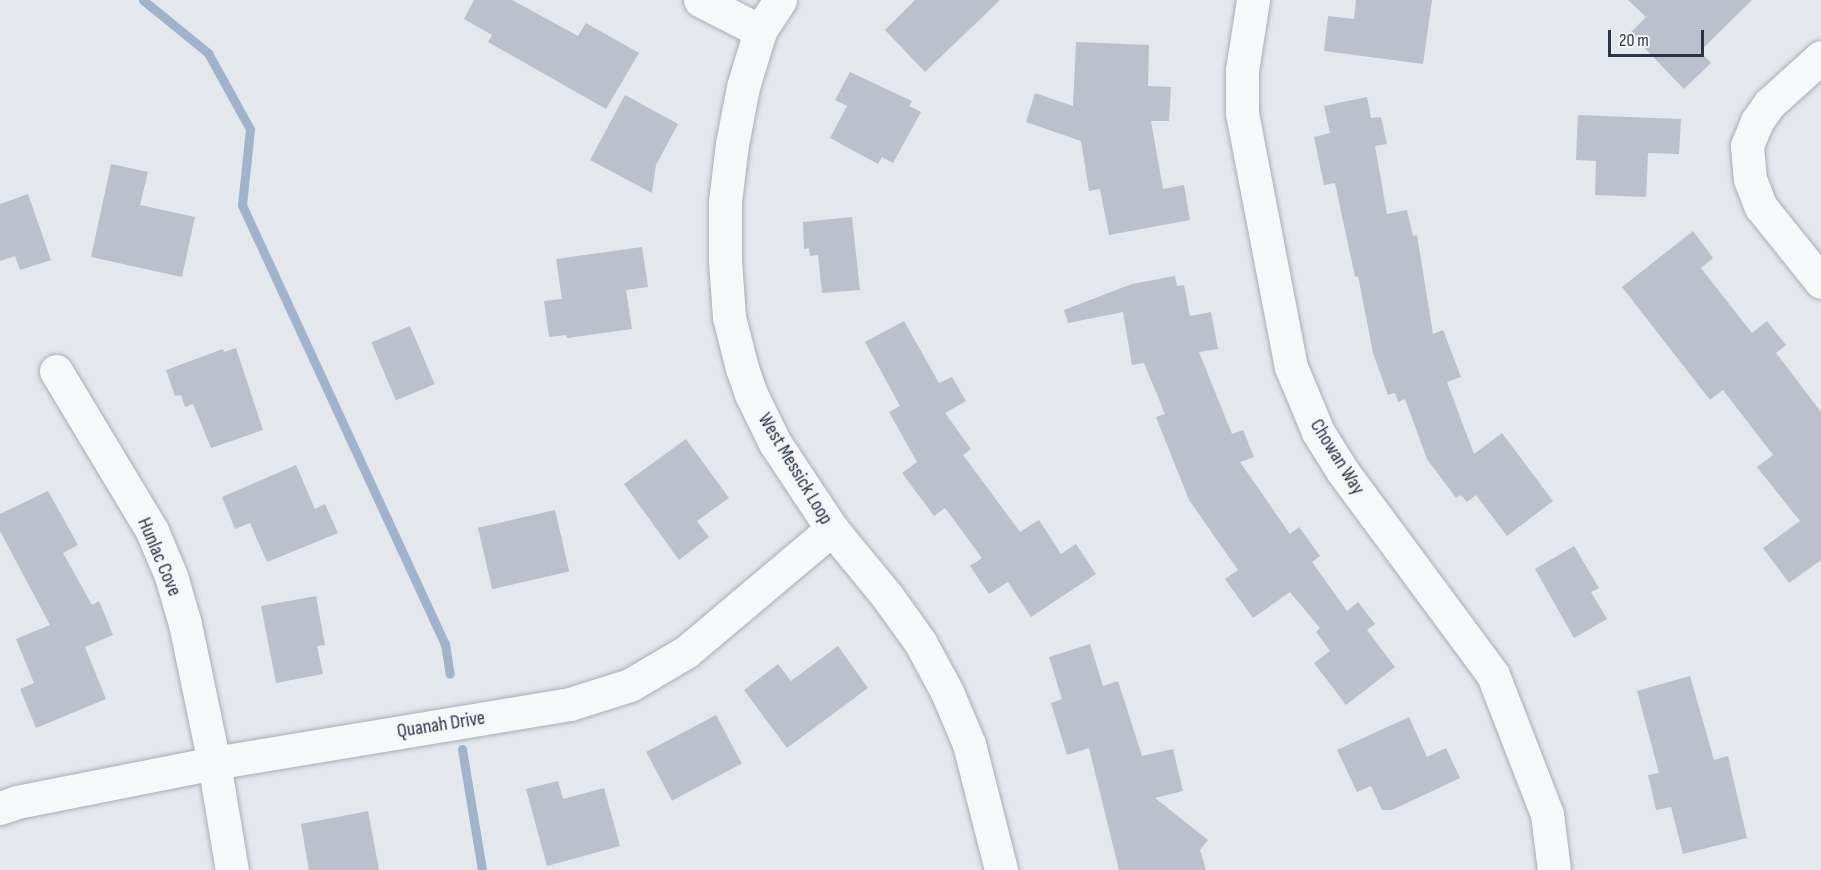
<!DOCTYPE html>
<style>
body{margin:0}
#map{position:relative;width:1821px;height:870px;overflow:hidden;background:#e4e7ec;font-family:"Sofia Sans Condensed",sans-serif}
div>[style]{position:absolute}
.stream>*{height:9px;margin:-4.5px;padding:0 4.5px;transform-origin:4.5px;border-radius:4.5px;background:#9fb4cc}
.building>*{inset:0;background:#bbc0ca;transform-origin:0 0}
.roads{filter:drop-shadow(0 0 2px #a9aeb7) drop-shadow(0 0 2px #a9aeb7)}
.street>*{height:33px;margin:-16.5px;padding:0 16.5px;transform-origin:16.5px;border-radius:16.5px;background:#f7f8fa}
span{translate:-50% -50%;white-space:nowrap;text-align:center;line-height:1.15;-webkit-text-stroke:6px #f4f6f9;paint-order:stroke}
.street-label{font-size:20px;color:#2b3445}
.scale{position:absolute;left:1608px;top:30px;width:96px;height:27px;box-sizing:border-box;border:3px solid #2b3445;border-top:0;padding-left:8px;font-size:18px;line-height:21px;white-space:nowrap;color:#2b3445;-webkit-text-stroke:4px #f4f6f9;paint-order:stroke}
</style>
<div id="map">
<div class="stream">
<div style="left:143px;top:0;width:84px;rotate:39.2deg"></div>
<div style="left:208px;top:53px;width:87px;rotate:61.1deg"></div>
<div style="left:250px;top:129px;width:76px;rotate:96deg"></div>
<div style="left:242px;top:205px;width:484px;rotate:65.2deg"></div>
<div style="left:445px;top:644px;width:30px;rotate:81deg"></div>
<div style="left:462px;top:749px;width:123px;rotate:80.6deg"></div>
</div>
<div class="building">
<div style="clip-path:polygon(474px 0,512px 0,578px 36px,586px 23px,639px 53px,606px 109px,488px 42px,492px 35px,464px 19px)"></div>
<div style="clip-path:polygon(915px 0,1000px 0,925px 72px,885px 30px)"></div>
<div style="clip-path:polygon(1356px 0,1432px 0,1423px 64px,1324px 51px,1328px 16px,1354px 19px)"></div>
<div style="clip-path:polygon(1628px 0,1752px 0,1700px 51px,1711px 63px,1684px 89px,1630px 33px,1646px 17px)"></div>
<div style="clip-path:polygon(1076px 42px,1149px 45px,1148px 86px,1171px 87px,1169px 121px,1151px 121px,1163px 189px,1184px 185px,1190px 220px,1109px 235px,1100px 189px,1089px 191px,1081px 141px,1026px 122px,1035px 93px,1073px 106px)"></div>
<div style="clip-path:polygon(850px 72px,912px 101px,909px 106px,921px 112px,893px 163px,882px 157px,878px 164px,830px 138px,847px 106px,835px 100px)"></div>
<div style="clip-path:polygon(625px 95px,678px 124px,656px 165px,652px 193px,590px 160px)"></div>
<div style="clip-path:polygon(1367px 97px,1371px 118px,1381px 117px,1387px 144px,1375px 146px,1387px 214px,1407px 210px,1413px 236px,1417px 235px,1433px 334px,1443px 330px,1461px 377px,1447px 382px,1474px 454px,1502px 433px,1553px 501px,1507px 536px,1476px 495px,1467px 502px,1461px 495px,1456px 498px,1427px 459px,1405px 399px,1398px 402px,1395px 393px,1388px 395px,1373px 353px,1358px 276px,1355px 277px,1335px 183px,1324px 185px,1314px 137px,1330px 133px,1324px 106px)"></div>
<div style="clip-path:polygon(1578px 115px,1681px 119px,1679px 154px,1648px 153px,1646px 197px,1595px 195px,1596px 161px,1576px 160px)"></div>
<div style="clip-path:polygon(111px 164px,148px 172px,140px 205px,195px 217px,182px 277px,91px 257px)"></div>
<div style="clip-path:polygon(28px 194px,51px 260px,20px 270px,15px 256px,0 261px,0 204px)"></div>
<div style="clip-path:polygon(852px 217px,860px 290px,822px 293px,818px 255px,810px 256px,809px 248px,804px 249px,803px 222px)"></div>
<div style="clip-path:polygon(1693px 231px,1713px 258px,1701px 268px,1752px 333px,1767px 321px,1786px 345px,1776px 353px,1821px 412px,1821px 560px,1789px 583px,1763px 548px,1800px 521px,1757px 467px,1773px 455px,1723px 390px,1710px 400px,1622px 287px)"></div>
<div style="clip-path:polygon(642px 247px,648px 287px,626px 290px,632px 329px,567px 338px,566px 335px,549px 337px,544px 301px,562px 299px,556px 259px)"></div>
<div style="clip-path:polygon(1175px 276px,1177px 286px,1184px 285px,1190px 316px,1211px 312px,1218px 349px,1199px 352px,1232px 434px,1243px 430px,1254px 457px,1240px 462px,1290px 534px,1299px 527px,1320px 556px,1312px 562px,1347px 611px,1358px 602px,1375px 624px,1367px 630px,1395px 667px,1346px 705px,1314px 663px,1330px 651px,1316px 632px,1320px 628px,1290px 592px,1253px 618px,1225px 579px,1238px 570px,1189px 500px,1156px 417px,1165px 414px,1144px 363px,1132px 365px,1123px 312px,1068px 323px,1064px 310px,1132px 284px)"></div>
<div style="clip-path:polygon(904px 321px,939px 383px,952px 377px,966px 401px,945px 413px,971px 449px,963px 455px,1020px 532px,1039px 520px,1061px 554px,1076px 544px,1096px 574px,1031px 617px,1008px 582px,989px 594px,970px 566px,982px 558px,945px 508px,934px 516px,902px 473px,917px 462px,889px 412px,900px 406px,865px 342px)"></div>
<div style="left:410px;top:326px;width:63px;height:42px;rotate:67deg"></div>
<div style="clip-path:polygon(236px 348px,263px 430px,211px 448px,193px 404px,185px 407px,181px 395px,175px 396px,166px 370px,223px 349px,224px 352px)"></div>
<div style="clip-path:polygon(686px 439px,729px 498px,697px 521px,709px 537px,679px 560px,624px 484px)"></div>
<div style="clip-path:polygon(296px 465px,315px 509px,325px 504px,338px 533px,267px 562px,250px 523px,235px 529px,222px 497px)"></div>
<div style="clip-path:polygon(48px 491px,78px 545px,63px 553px,92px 605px,99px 601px,113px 635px,85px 647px,106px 699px,36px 728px,20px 689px,34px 683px,16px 639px,50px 625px,0 531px,0 514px)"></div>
<div style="left:555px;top:510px;width:63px;height:79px;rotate:77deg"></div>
<div style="clip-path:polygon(1574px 546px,1599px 588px,1591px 592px,1607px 619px,1574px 638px,1535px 569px)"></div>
<div style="clip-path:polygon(316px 596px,325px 645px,317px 646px,323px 674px,276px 683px,261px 606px)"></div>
<div style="clip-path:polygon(1090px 644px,1103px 686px,1118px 681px,1142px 756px,1173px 749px,1183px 791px,1155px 798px,1208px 840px,1200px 850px,1206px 870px,1119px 870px,1089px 748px,1067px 755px,1051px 703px,1062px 699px,1049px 657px)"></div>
<div style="clip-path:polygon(838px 646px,868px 688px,787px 748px,744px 690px,778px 664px,791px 681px)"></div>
<div style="clip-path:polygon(1690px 676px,1714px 760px,1728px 756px,1747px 838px,1683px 854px,1671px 807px,1656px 810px,1648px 775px,1659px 773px,1637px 691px)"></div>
<div style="left:716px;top:715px;width:55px;height:79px;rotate:62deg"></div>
<div style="clip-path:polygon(1409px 717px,1427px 757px,1446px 748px,1460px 778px,1392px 810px,1382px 810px,1371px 786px,1357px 792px,1337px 750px)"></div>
<div style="clip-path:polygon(558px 781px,563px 799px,604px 788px,620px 846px,547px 866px,526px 789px)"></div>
<div style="clip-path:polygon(368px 811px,379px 870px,309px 870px,301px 824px)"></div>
</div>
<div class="roads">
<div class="street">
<div style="left:700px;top:0;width:68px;rotate:27.3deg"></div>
<div style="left:780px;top:0;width:37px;rotate:123deg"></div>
<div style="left:760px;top:31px;width:59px;rotate:106.9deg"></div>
<div style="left:743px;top:87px;width:58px;rotate:100.9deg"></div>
<div style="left:732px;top:144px;width:58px;rotate:96.9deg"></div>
<div style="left:725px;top:202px;width:58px;rotate:90deg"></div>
<div style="left:725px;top:260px;width:57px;rotate:86deg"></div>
<div style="left:729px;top:317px;width:53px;rotate:75.7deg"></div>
<div style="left:742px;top:368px;width:28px;rotate:71deg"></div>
<div style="left:751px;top:394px;width:55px;rotate:63.9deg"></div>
<div style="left:775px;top:443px;width:103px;rotate:56.5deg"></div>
<div style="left:832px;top:529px;width:87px;rotate:50.6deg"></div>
<div style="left:887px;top:596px;width:57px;rotate:54.3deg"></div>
<div style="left:920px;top:642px;width:57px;rotate:61.6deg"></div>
<div style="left:947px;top:692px;width:56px;rotate:67.1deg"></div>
<div style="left:969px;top:744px;width:130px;rotate:75.7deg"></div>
<div style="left:1253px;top:0;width:71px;rotate:98.9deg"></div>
<div style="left:1242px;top:70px;width:43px;rotate:90deg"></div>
<div style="left:1242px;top:113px;width:259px;rotate:79.1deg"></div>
<div style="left:1291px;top:367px;width:70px;rotate:67.4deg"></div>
<div style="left:1318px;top:432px;width:47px;rotate:58deg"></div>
<div style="left:1343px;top:472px;width:252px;rotate:53.5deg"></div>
<div style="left:1493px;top:675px;width:149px;rotate:68.8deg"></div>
<div style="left:1547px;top:814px;width:56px;rotate:82.9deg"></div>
<div style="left:1821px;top:57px;width:70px;rotate:137.9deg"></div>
<div style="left:1769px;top:104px;width:21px;rotate:125deg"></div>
<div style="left:1757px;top:121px;width:27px;rotate:112deg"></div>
<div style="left:1747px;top:146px;width:33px;rotate:85deg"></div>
<div style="left:1750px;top:179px;width:30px;rotate:69deg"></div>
<div style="left:1761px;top:207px;width:96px;rotate:51.3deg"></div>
<div style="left:56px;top:371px;width:187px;rotate:59deg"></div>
<div style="left:152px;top:531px;width:49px;rotate:67.1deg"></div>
<div style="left:171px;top:576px;width:50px;rotate:73.7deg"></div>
<div style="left:185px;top:624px;width:142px;rotate:78.2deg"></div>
<div style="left:214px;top:763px;width:109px;rotate:80.5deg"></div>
<div style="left:0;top:808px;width:18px;rotate:-19deg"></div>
<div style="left:17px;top:802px;width:201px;rotate:-11.2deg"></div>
<div style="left:214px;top:763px;width:361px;rotate:-9.4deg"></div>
<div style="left:570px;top:704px;width:63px;rotate:-17.6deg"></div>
<div style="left:630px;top:685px;width:65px;rotate:-30.5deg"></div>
<div style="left:686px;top:652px;width:191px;rotate:-40.1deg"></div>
</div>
</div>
<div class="street-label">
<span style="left:1337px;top:457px;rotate:58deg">Chowan Way</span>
<span style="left:795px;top:469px;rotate:59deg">West Messick Loop</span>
<span style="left:159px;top:557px;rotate:67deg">Hunlac Cove</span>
<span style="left:441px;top:725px;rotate:-9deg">Quanah Drive</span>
</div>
<div class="scale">20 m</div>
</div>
